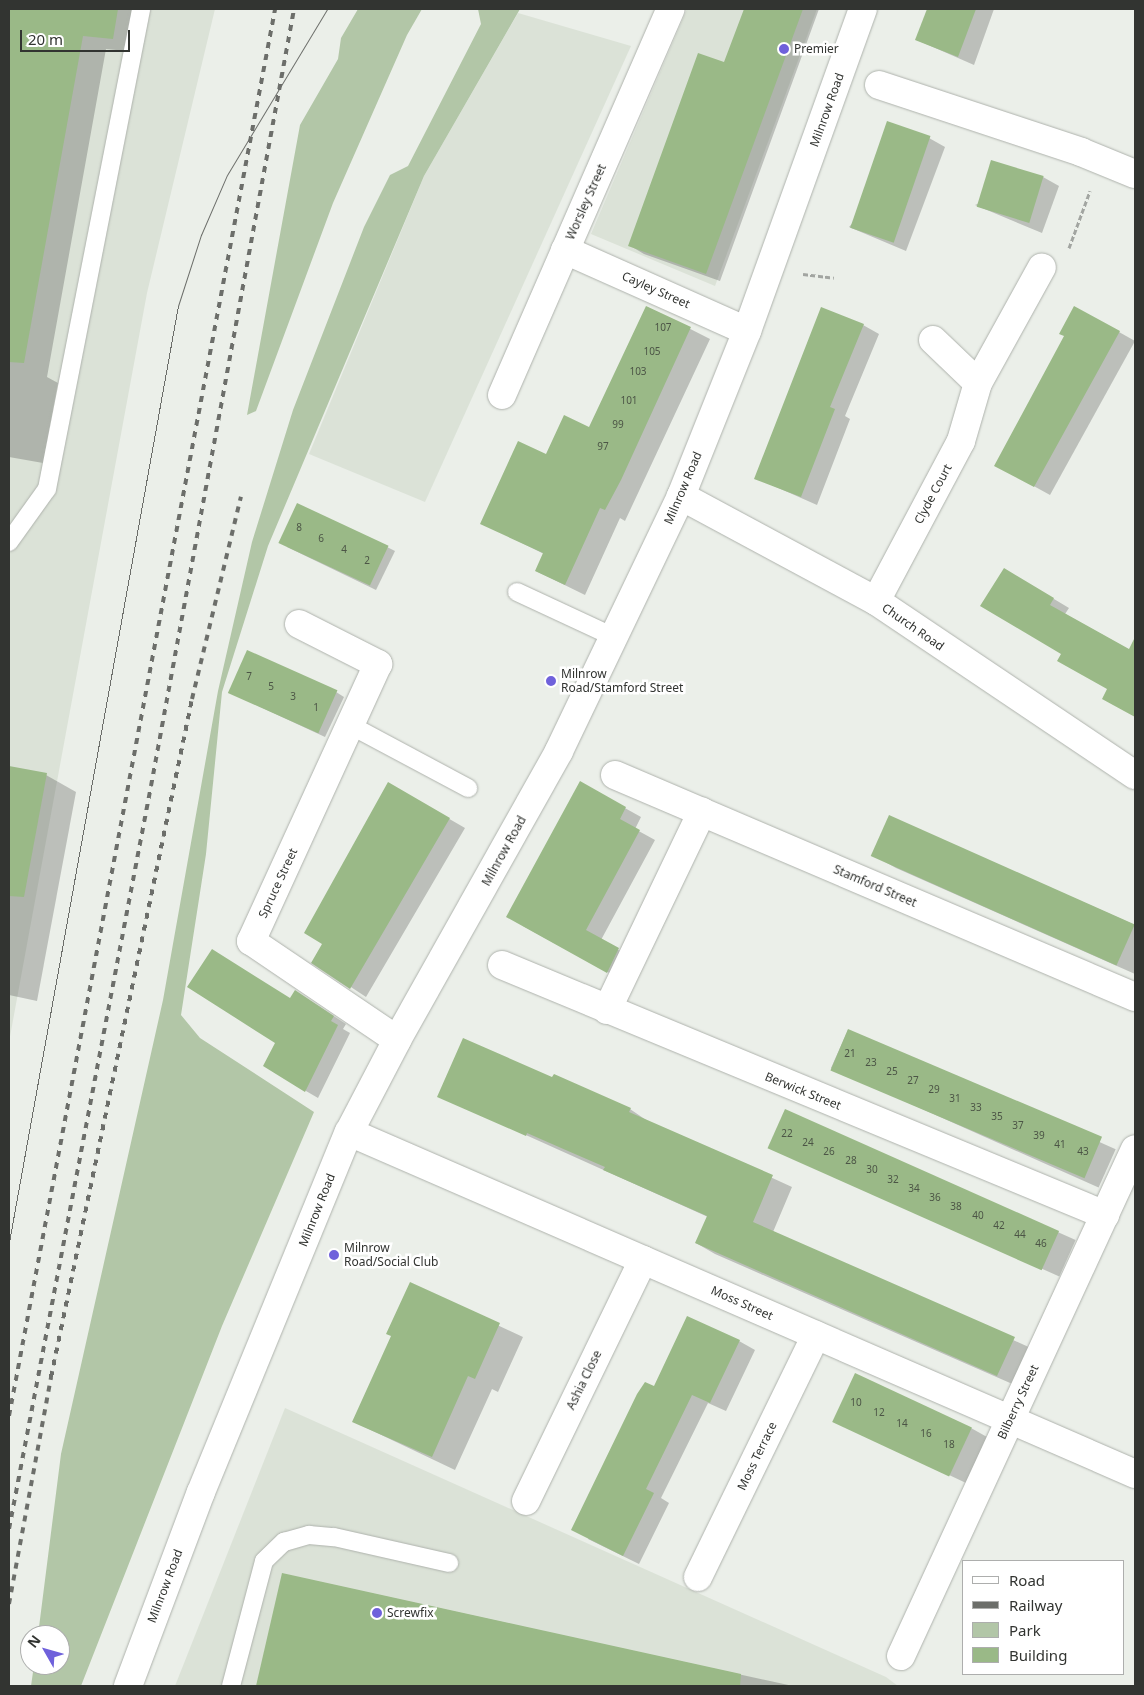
<!DOCTYPE html>
<style>
body{margin:0}
#map{position:relative;width:1144px;height:1695px;overflow:hidden;background:#ebefe9;font-family:"Noto Sans",sans-serif}
div>[style]{position:absolute}
.built>*{inset:0;background:#dbe2d7}
.green>*{inset:0;background:#b2c6a7}
.shadow>*{inset:0;background:#0003;transform-origin:0 0}
.building>*{inset:0;background:#9ab987;transform-origin:0 0}
.path>*{height:3px;margin-top:-1.5px;transform-origin:0;background:repeating-linear-gradient(90deg,#a2a5a1 0 5px,transparent 0 7.5px)}
.roads{filter:drop-shadow(0 0 1px #aeb2ac) drop-shadow(0 0 1px #aeb2ac)}
.lane>*{height:18px;margin:-9px;padding:0 9px;transform-origin:9px;border-radius:9px;background:#fff}
.street>*{height:28px;margin:-14px;padding:0 14px;transform-origin:14px;border-radius:14px;background:#fff}
.primary>*{height:28px;margin:-14px;padding:0 14px;transform-origin:14px;border-radius:14px;background:#fff}
.tram>*{height:1px;margin:-0.5px;padding:0 0.5px;transform-origin:0.5px;border-radius:0.5px;background:#6c6e6a}
.rail>*{height:4px;margin-top:-2px;transform-origin:0;background:repeating-linear-gradient(90deg,#6c6e6a 0 6px,transparent 0 12px)}
.dots>*{width:14px;height:14px;translate:-50% -50%;box-sizing:border-box;border:2px solid #fff;border-radius:50%}
span{translate:-50% -50%;white-space:nowrap;text-align:center;line-height:1.15;-webkit-text-stroke:5px #fff;paint-order:stroke}
.number-label{font-size:10px;color:#4c5546}
.number-label span{-webkit-text-stroke-width:0}
.poi-label{font-size:12px;color:#323431}
.left{translate:0 -50%;text-align:left}
.street-label{font-size:12px;color:#323431}
.frame{position:absolute;inset:0;border:10px solid #323431;pointer-events:none}
.legend{position:absolute;left:962px;top:1560px;width:162px;height:115px;box-sizing:border-box;background:#fff;border:1px solid #adaead;margin:0;padding:6px 9px;list-style:none;font-size:15px;color:#323431}
.legend li{display:flex;align-items:center;gap:10px;height:25px}
.legend b{width:25px;border:1px solid #adaead}
.north{position:absolute;left:20px;top:1625px;width:50px;height:50px;box-sizing:border-box;background:#fff;border:1px solid #adaead;border-radius:50%;rotate:308deg;font-size:14px;font-weight:700;line-height:20px;text-align:center;color:#323431}
.north::after{content:'';display:block;margin:auto;width:18px;height:22px;background:#6f61db;clip-path:polygon(50% 0,100% 100%,50% 72%,0 100%)}
.scale{position:absolute;left:20px;top:30px;width:110px;height:22px;box-sizing:border-box;border:2px solid #323431;border-top:0;padding-left:6px;font-size:15px;line-height:18px;white-space:nowrap;color:#323431;-webkit-text-stroke:4px #fff;paint-order:stroke}
</style>
<div id="map">
<div class="built">
<div style="clip-path:polygon(9px 9px,215px 9px,147px 293px,9px 1042px)"></div>
<div style="clip-path:polygon(687px 9px,817px 9px,715px 286px,591px 234px)"></div>
<div style="clip-path:polygon(518px 13px,631px 46px,425px 502px,309px 454px,424px 176px)"></div>
<div style="clip-path:polygon(285px 1408px,886px 1677px,898px 1686px,175px 1686px)"></div>
</div>
<div class="green">
<div style="clip-path:polygon(358px 9px,422px 9px,407px 35px,333px 203px,256px 411px,247px 415px,300px 125px,338px 59px,341px 38px)"></div>
<div style="clip-path:polygon(478px 9px,520px 9px,424px 176px,268px 546px,222px 692px,206px 854px,181px 1015px,200px 1038px,314px 1112px,222px 1326px,81px 1686px,31px 1686px,34px 1665px,60px 1665px,60px 1635px,38px 1635px,61px 1454px,163px 1000px,218px 691px,252px 542px,293px 410px,364px 227px,390px 175px,408px 166px,481px 24px)"></div>
</div>
<div class="shadow">
<div style="clip-path:polygon(9px 9px,142px 9px,136px 52px,106px 49px,47px 377px,58px 383px,43px 463px,9px 457px)"></div>
<div style="clip-path:polygon(745px 9px,819px 9px,720px 281px,644px 254px,629px 245px,725px 64px)"></div>
<div style="clip-path:polygon(928px 9px,994px 9px,974px 65px,917px 40px)"></div>
<div style="clip-path:polygon(929px 138px,945px 147px,906px 251px,849px 227px)"></div>
<div style="clip-path:polygon(1043px 177px,1059px 186px,1042px 233px,975px 205px)"></div>
<div style="clip-path:polygon(647px 307px,710px 339px,625px 521px,620px 518px,585px 595px,536px 571px,544px 554px,482px 523px,547px 456px,590px 428px)"></div>
<div style="clip-path:polygon(863px 325px,879px 334px,845px 416px,850px 419px,817px 505px,756px 478px)"></div>
<div style="clip-path:polygon(1119px 332px,1135px 341px,1050px 495px,1012px 474px,1066px 336px)"></div>
<div style="clip-path:polygon(287px 547px,387px 547px,395px 551px,376px 590px)"></div>
<div style="clip-path:polygon(1004px 569px,1069px 608px,1065px 614px,1135px 653px,1135px 716px,1103px 698px,1109px 688px,1063px 653px)"></div>
<div style="clip-path:polygon(336px 692px,344px 697px,325px 737px,237px 696px)"></div>
<div style="clip-path:polygon(9px 768px,46px 775px,76px 792px,37px 1001px,9px 995px)"></div>
<div style="clip-path:polygon(580px 783px,641px 817px,635px 829px,655px 840px,601px 940px,634px 959px,624px 981px,523px 926px)"></div>
<div style="clip-path:polygon(389px 784px,465px 828px,366px 997px,313px 962px,324px 943px)"></div>
<div style="clip-path:polygon(890px 817px,1135px 925px,1135px 974px,896px 868px,873px 855px)"></div>
<div style="clip-path:polygon(295px 991px,346px 1024px,343px 1029px,350px 1033px,318px 1098px,306px 1091px,276px 1042px)"></div>
<div style="left:848px;top:1030px;width:293px;height:42px;rotate:24deg"></div>
<div style="clip-path:polygon(553px 1079px,630px 1109px,649px 1122px,792px 1187px,773px 1232px,1033px 1349px,1017px 1386px,715px 1254px,696px 1243px,708px 1217px,439px 1096px)"></div>
<div style="left:786px;top:1111px;width:317px;height:40px;rotate:24deg"></div>
<div style="clip-path:polygon(410px 1284px,523px 1337px,498px 1392px,492px 1389px,455px 1470px,354px 1422px,392px 1336px)"></div>
<div style="clip-path:polygon(739px 1341px,755px 1350px,726px 1411px,708px 1403px,661px 1498px,669px 1503px,639px 1564px,588px 1539px,655px 1388px)"></div>
<div style="clip-path:polygon(835px 1421px,971px 1428px,987px 1437px,966px 1483px)"></div>
<div style="clip-path:polygon(283px 1574px,793px 1686px,257px 1686px)"></div>
</div>
<div class="building">
<div style="clip-path:polygon(9px 9px,118px 9px,113px 39px,83px 36px,24px 363px,9px 362px)"></div>
<div style="clip-path:polygon(744px 9px,803px 9px,706px 274px,628px 246px,698px 53px,724px 62px)"></div>
<div style="clip-path:polygon(927px 9px,976px 9px,958px 57px,915px 40px)"></div>
<div style="left:887px;top:121px;width:46px;height:113px;rotate:19deg"></div>
<div style="left:991px;top:160px;width:55px;height:49px;rotate:17deg"></div>
<div style="clip-path:polygon(646px 306px,691px 327px,621px 480px,605px 510px,600px 508px,565px 585px,535px 571px,543px 553px,480px 524px,518px 441px,546px 454px,564px 415px,589px 427px)"></div>
<div style="clip-path:polygon(1074px 306px,1120px 331px,1034px 487px,994px 466px,1064px 336px,1059px 334px)"></div>
<div style="clip-path:polygon(821px 307px,864px 324px,830px 407px,835px 409px,801px 497px,754px 479px)"></div>
<div style="left:297px;top:503px;width:101px;height:44px;rotate:25deg"></div>
<div style="clip-path:polygon(1004px 568px,1054px 598px,1050px 605px,1129px 649px,1135px 637px,1135px 717px,1102px 699px,1107px 689px,1057px 661px,1061px 654px,980px 606px)"></div>
<div style="left:247px;top:650px;width:99px;height:47px;rotate:24deg"></div>
<div style="clip-path:polygon(9px 766px,47px 773px,24px 897px,9px 896px)"></div>
<div style="clip-path:polygon(580px 781px,626px 807px,620px 819px,640px 830px,586px 930px,619px 948px,607px 973px,506px 917px)"></div>
<div style="clip-path:polygon(388px 782px,450px 818px,350px 989px,311px 963px,322px 944px,304px 933px)"></div>
<div style="left:889px;top:815px;width:269px;height:45px;rotate:24deg"></div>
<div style="clip-path:polygon(212px 949px,290px 998px,295px 990px,334px 1016px,331px 1021px,338px 1025px,305px 1092px,263px 1066px,275px 1043px,187px 987px)"></div>
<div style="left:848px;top:1029px;width:276px;height:45px;rotate:23deg"></div>
<div style="clip-path:polygon(463px 1038px,552px 1077px,554px 1074px,631px 1108px,629px 1112px,773px 1175px,753px 1222px,1015px 1337px,997px 1376px,695px 1243px,707px 1216px,603px 1170px,605px 1167px,568px 1151px,527px 1133px,526px 1136px,437px 1097px)"></div>
<div style="left:785px;top:1109px;width:300px;height:43px;rotate:24deg"></div>
<div style="clip-path:polygon(410px 1282px,500px 1323px,475px 1379px,468px 1376px,432px 1457px,352px 1422px,391px 1336px,386px 1334px)"></div>
<div style="clip-path:polygon(687px 1316px,740px 1340px,710px 1403px,692px 1395px,646px 1489px,654px 1493px,623px 1556px,571px 1530px,637px 1394px,645px 1382px,654px 1386px)"></div>
<div style="left:855px;top:1373px;width:129px;height:54px;rotate:25deg"></div>
<div style="clip-path:polygon(282px 1573px,741px 1674px,740px 1686px,256px 1686px)"></div>
</div>
<div class="path">
<div style="left:1069px;top:248px;width:61px;rotate:-69.8deg"></div>
<div style="left:803px;top:274px;width:31px;rotate:7deg"></div>
</div>
<div class="roads">
<div class="lane">
<div style="left:9px;top:542px;width:65px;rotate:-54.4deg"></div>
<div style="left:47px;top:489px;width:489px;rotate:-78.9deg"></div>
<div style="left:517px;top:592px;width:107px;rotate:24.9deg"></div>
<div style="left:350px;top:725px;width:134px;rotate:28.1deg"></div>
<div style="left:231px;top:1686px;width:129px;rotate:-75.2deg"></div>
<div style="left:264px;top:1561px;width:28px;rotate:-44deg"></div>
<div style="left:284px;top:1542px;width:26px;rotate:-16deg"></div>
<div style="left:309px;top:1535px;width:25px;rotate:5deg"></div>
<div style="left:334px;top:1537px;width:118px;rotate:12.7deg"></div>
</div>
<div class="street">
<div style="left:879px;top:85px;width:213px;rotate:18.3deg"></div>
<div style="left:1081px;top:152px;width:58px;rotate:22.2deg"></div>
<div style="left:565px;top:250px;width:199px;rotate:24deg"></div>
<div style="left:933px;top:340px;width:62px;rotate:43.7deg"></div>
<div style="left:978px;top:383px;width:132px;rotate:-61.1deg"></div>
<div style="left:502px;top:395px;width:421px;rotate:-66.4deg"></div>
<div style="left:681px;top:496px;width:221px;rotate:28.3deg"></div>
<div style="left:876px;top:601px;width:312px;rotate:33.9deg"></div>
<div style="left:876px;top:601px;width:181px;rotate:-62deg"></div>
<div style="left:961px;top:441px;width:60px;rotate:-73.7deg"></div>
<div style="left:299px;top:624px;width:89px;rotate:26.9deg"></div>
<div style="left:378px;top:664px;width:305px;rotate:114.6deg"></div>
<div style="left:251px;top:941px;width:176px;rotate:34.1deg"></div>
<div style="left:615px;top:775px;width:565px;rotate:23.12deg"></div>
<div style="left:502px;top:965px;width:653px;rotate:22.52deg"></div>
<div style="left:607px;top:1010px;width:220px;rotate:-64.4deg"></div>
<div style="left:349px;top:1132px;width:857px;rotate:23.51deg"></div>
<div style="left:526px;top:1501px;width:268px;rotate:-64.1deg"></div>
<div style="left:698px;top:1577px;width:269px;rotate:-64deg"></div>
<div style="left:901px;top:1656px;width:558px;rotate:-65.22deg"></div>
</div>
<div class="primary">
<div style="left:128px;top:1686px;width:207px;rotate:-69.4deg"></div>
<div style="left:201px;top:1492px;width:389px;rotate:-67.7deg"></div>
<div style="left:349px;top:1132px;width:104px;rotate:-62.4deg"></div>
<div style="left:397px;top:1040px;width:331px;rotate:-60.7deg"></div>
<div style="left:559px;top:751px;width:283px;rotate:-64.4deg"></div>
<div style="left:681px;top:496px;width:178px;rotate:-68.2deg"></div>
<div style="left:747px;top:331px;width:342px;rotate:-70.2deg"></div>
</div>
</div>
<div class="tram">
<div style="left:9px;top:1242px;width:951px;rotate:-79.77deg"></div>
<div style="left:178px;top:306px;width:75px;rotate:-72.1deg"></div>
<div style="left:201px;top:235px;width:65px;rotate:-66.6deg"></div>
<div style="left:227px;top:175px;width:194px;rotate:-58.9deg"></div>
</div>
<div class="rail">
<div style="left:9px;top:1416px;width:1432px;rotate:-79.29deg"></div>
<div style="left:9px;top:1529px;width:756px;rotate:-79.18deg"></div>
<div style="left:151px;top:786px;width:790px;rotate:-79.57deg"></div>
<div style="left:9px;top:1604px;width:231px;rotate:-79.5deg"></div>
<div style="left:51px;top:1377px;width:693px;rotate:-78.25deg"></div>
<div style="left:192px;top:699px;width:208px;rotate:-76.4deg"></div>
</div>
<div class="dots">
<div style="left:784px;top:49px;background:#6f61db"></div>
<div style="left:551px;top:681px;background:#6f61db"></div>
<div style="left:334px;top:1255px;background:#6f61db"></div>
<div style="left:377px;top:1613px;background:#6f61db"></div>
</div>
<div class="number-label">
<span style="left:663px;top:328px">107</span>
<span style="left:652px;top:352px">105</span>
<span style="left:638px;top:372px">103</span>
<span style="left:629px;top:401px">101</span>
<span style="left:618px;top:425px">99</span>
<span style="left:603px;top:447px">97</span>
<span style="left:299px;top:528px">8</span>
<span style="left:321px;top:539px">6</span>
<span style="left:344px;top:550px">4</span>
<span style="left:367px;top:561px">2</span>
<span style="left:249px;top:677px">7</span>
<span style="left:271px;top:687px">5</span>
<span style="left:293px;top:697px">3</span>
<span style="left:316px;top:708px">1</span>
<span style="left:850px;top:1054px">21</span>
<span style="left:871px;top:1063px">23</span>
<span style="left:892px;top:1072px">25</span>
<span style="left:913px;top:1081px">27</span>
<span style="left:934px;top:1090px">29</span>
<span style="left:955px;top:1099px">31</span>
<span style="left:976px;top:1108px">33</span>
<span style="left:997px;top:1117px">35</span>
<span style="left:1018px;top:1126px">37</span>
<span style="left:787px;top:1134px">22</span>
<span style="left:1039px;top:1136px">39</span>
<span style="left:808px;top:1143px">24</span>
<span style="left:1060px;top:1145px">41</span>
<span style="left:829px;top:1152px">26</span>
<span style="left:1083px;top:1152px">43</span>
<span style="left:851px;top:1161px">28</span>
<span style="left:872px;top:1170px">30</span>
<span style="left:893px;top:1180px">32</span>
<span style="left:914px;top:1189px">34</span>
<span style="left:935px;top:1198px">36</span>
<span style="left:956px;top:1207px">38</span>
<span style="left:978px;top:1216px">40</span>
<span style="left:999px;top:1226px">42</span>
<span style="left:1020px;top:1235px">44</span>
<span style="left:1041px;top:1244px">46</span>
<span style="left:856px;top:1403px">10</span>
<span style="left:879px;top:1413px">12</span>
<span style="left:902px;top:1424px">14</span>
<span style="left:926px;top:1434px">16</span>
<span style="left:949px;top:1445px">18</span>
</div>
<div class="poi-label">
<span class="left" style="left:794px;top:49px">Premier</span>
<span class="left" style="left:561px;top:681px">Milnrow<br>Road/Stamford Street</span>
<span class="left" style="left:344px;top:1255px">Milnrow<br>Road/Social Club</span>
<span class="left" style="left:387px;top:1613px">Screwfix</span>
</div>
<div class="street-label">
<span style="left:827px;top:110px;rotate:-70deg">Milnrow Road</span>
<span style="left:586px;top:202px;rotate:-66deg">Worsley Street</span>
<span style="left:656px;top:290px;rotate:24deg">Cayley Street</span>
<span style="left:683px;top:488px;rotate:-67deg">Milnrow Road</span>
<span style="left:933px;top:494px;rotate:-62deg">Clyde Court</span>
<span style="left:913px;top:627px;rotate:35deg">Church Road</span>
<span style="left:504px;top:851px;rotate:-61deg">Milnrow Road</span>
<span style="left:278px;top:883px;rotate:-65deg">Spruce Street</span>
<span style="left:875px;top:886px;rotate:23deg">Stamford Street</span>
<span style="left:803px;top:1091px;rotate:22deg">Berwick Street</span>
<span style="left:317px;top:1210px;rotate:-68deg">Milnrow Road</span>
<span style="left:742px;top:1303px;rotate:24deg">Moss Street</span>
<span style="left:584px;top:1380px;rotate:-64deg">Ashia Close</span>
<span style="left:1018px;top:1402px;rotate:-65deg">Bilberry Street</span>
<span style="left:757px;top:1456px;rotate:-64deg">Moss Terrace</span>
<span style="left:165px;top:1586px;rotate:-69deg">Milnrow Road</span>
</div>
<div class="frame"></div>
<ul class="legend">
<li><b style="height:6px;background:#fff"></b>Road</li>
<li><b style="height:6px;background:#6c6e6a"></b>Railway</li>
<li><b style="height:14px;background:#b2c6a7"></b>Park</li>
<li><b style="height:14px;background:#9ab987"></b>Building</li>
</ul>
<div class="north">N</div>
<div class="scale">20 m</div>
</div>
